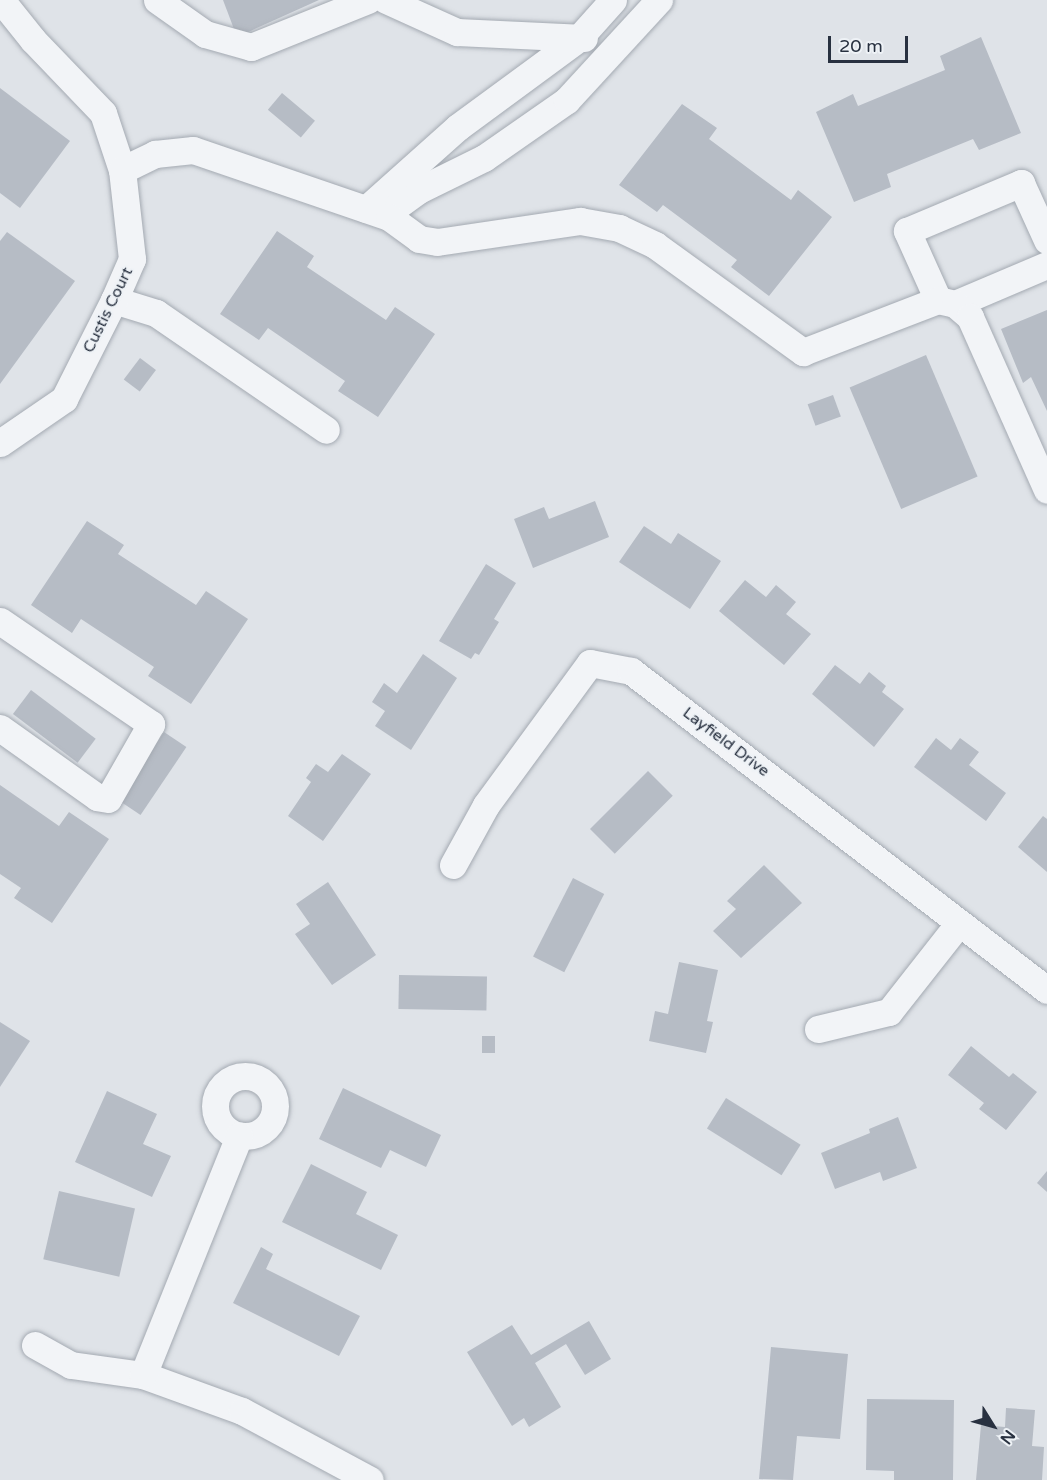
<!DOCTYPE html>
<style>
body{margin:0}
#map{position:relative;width:1047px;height:1480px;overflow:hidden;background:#dfe3e8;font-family:"Varela Round",sans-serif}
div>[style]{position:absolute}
.building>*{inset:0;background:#b6bcc5;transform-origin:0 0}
.roads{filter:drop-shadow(0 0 2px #a4aab2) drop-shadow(0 0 2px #a4aab2)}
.minor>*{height:27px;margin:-13.5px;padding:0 13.5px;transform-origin:13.5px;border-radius:13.5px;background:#f2f4f7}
.minor>.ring{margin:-13.5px;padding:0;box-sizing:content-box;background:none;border:27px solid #f2f4f7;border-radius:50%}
span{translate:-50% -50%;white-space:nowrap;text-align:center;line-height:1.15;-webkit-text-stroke:4.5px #eef2f6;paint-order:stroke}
.street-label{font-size:16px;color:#283140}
.north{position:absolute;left:963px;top:1396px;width:60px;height:60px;-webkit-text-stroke:4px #eef2f6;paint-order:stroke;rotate:127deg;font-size:16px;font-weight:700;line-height:24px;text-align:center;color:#283140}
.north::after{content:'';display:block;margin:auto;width:21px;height:27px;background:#283140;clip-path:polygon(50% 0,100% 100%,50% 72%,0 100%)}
.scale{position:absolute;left:828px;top:36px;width:80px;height:27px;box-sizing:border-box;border:3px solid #283140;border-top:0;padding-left:8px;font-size:18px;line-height:21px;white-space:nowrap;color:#283140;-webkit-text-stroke:4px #eef2f6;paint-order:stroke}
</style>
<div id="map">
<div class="building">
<div style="clip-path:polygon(223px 0,319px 0,237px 37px)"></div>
<div style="clip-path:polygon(981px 37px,1021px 133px,979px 150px,973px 139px,887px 174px,891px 187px,854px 202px,816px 112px,853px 94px,858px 106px,945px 70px,940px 56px)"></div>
<div style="clip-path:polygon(0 88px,70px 141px,20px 208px,0 193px)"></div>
<div style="left:282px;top:93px;width:43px;height:22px;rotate:40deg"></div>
<div style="clip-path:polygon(682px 104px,717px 128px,709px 139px,791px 200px,798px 190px,832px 217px,769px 296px,731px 267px,737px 260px,663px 205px,657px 212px,619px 185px)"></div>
<div style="clip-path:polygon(277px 231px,314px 256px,307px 267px,386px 320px,395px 307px,435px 334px,378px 417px,338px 391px,345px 381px,268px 328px,259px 340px,220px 314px)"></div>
<div style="clip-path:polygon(7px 232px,75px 281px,0 384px,0 241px)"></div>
<div style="clip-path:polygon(1047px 310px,1047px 411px,1031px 377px,1023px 383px,1001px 329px)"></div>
<div style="left:926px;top:355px;width:132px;height:83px;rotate:67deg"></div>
<div style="left:140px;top:358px;width:20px;height:27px;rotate:37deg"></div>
<div style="left:833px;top:395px;width:23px;height:27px;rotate:70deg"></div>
<div style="clip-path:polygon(595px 501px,609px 537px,533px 568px,514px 519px,544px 507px,549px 519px)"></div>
<div style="clip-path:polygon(87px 521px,124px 545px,118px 554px,196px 605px,206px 591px,248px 619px,191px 704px,148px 676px,154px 667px,81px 619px,72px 633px,31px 605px)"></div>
<div style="clip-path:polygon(644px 526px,671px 544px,678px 533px,721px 561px,690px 609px,619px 562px)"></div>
<div style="clip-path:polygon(486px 564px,516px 583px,494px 619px,499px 622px,479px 655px,475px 653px,471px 659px,439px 641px)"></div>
<div style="clip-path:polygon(745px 580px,766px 597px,776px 585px,796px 602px,786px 614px,811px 634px,784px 665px,719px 611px)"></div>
<div style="clip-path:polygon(423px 654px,457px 678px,411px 750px,375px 726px,385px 711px,372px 702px,384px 683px,397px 693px)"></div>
<div style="clip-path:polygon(835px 665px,860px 684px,869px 672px,886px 686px,882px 692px,904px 709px,874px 747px,812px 694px)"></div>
<div style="left:31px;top:690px;width:81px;height:30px;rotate:37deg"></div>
<div style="left:164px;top:732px;width:27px;height:82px;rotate:34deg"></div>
<div style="clip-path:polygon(936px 738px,951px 750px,960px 738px,979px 752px,969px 765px,1006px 793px,986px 821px,914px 767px)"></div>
<div style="clip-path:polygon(342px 754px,371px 774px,323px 841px,288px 816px,311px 782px,306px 778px,316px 764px,328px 772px)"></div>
<div style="left:648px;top:771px;width:35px;height:82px;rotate:45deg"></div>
<div style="clip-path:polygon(0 785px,59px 826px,69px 812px,109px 839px,52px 923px,14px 898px,21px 888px,0 874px)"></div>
<div style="clip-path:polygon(1043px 816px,1047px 819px,1047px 872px,1018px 847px)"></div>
<div style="clip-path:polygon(764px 865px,802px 903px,741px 958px,713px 931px,736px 909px,727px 901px)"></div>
<div style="left:573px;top:878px;width:35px;height:88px;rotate:27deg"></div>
<div style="clip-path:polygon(328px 882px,376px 955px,332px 985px,295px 934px,310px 924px,296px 904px)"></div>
<div style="clip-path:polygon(679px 962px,718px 970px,707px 1021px,713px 1022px,706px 1053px,649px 1041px,655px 1011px,668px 1014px)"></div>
<div style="left:399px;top:975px;width:88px;height:34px;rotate:1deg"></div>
<div style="clip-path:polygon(0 1022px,30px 1041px,0 1087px)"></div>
<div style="left:482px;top:1036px;width:13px;height:17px"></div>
<div style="clip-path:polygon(971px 1046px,1009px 1077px,1013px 1073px,1037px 1092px,1006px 1130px,979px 1109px,984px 1103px,948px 1075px)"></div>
<div style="clip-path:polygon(343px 1088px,441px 1135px,426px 1167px,390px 1150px,381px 1168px,319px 1139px)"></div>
<div style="clip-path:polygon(107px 1091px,157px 1114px,143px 1144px,171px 1156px,152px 1197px,75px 1162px)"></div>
<div style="left:726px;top:1098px;width:88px;height:36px;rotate:32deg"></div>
<div style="clip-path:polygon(898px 1117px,917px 1168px,883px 1181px,880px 1172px,835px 1189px,821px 1153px,870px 1133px,869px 1129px)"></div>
<div style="clip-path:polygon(311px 1164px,367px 1192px,356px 1214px,398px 1235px,381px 1270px,282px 1222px)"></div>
<div style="clip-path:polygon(1047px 1171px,1047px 1192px,1037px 1183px)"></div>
<div style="left:59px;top:1191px;width:78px;height:70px;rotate:13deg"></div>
<div style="clip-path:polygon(261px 1247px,273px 1254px,266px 1269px,360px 1316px,339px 1356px,233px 1303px)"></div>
<div style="clip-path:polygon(589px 1321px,611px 1359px,585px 1375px,566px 1344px,535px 1363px,561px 1407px,529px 1427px,524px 1418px,512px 1426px,467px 1352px,512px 1325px,531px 1355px)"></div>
<div style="clip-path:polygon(771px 1347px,848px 1354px,840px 1439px,797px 1436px,793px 1480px,759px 1479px)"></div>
<div style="clip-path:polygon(867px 1399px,954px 1400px,953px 1480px,894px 1480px,894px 1471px,866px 1470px)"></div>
<div style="clip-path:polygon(1006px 1408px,1035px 1410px,1032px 1446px,1044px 1447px,1042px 1480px,976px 1480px,981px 1425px,1005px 1427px)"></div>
</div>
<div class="roads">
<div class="minor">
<div style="left:1px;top:0;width:51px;rotate:51.3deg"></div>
<div style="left:33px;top:40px;width:101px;rotate:46.2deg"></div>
<div style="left:103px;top:113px;width:60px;rotate:71.6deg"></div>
<div style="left:157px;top:0;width:59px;rotate:35.3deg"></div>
<div style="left:205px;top:34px;width:48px;rotate:15.8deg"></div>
<div style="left:251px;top:47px;width:126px;rotate:-21.9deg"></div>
<div style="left:386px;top:0;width:78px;rotate:24.3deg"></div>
<div style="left:457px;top:32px;width:127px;rotate:2.7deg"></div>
<div style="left:366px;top:209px;width:123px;rotate:-41.7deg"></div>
<div style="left:458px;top:127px;width:150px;rotate:-36.3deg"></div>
<div style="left:579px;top:38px;width:51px;rotate:-48.2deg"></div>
<div style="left:389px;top:217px;width:15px;rotate:-53deg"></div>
<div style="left:398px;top:205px;width:26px;rotate:-36deg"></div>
<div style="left:419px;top:190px;width:72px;rotate:-26.2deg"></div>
<div style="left:484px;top:158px;width:101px;rotate:-34.9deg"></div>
<div style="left:567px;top:100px;width:136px;rotate:-47.4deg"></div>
<div style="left:114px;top:300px;width:44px;rotate:17.2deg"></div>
<div style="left:156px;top:313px;width:206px;rotate:34.5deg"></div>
<div style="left:938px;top:300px;width:76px;rotate:-114.2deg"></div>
<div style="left:907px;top:231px;width:124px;rotate:-22.8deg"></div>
<div style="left:1021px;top:183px;width:63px;rotate:65.5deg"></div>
<div style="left:955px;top:304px;width:100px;rotate:-23deg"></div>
<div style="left:0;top:443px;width:78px;rotate:-34.5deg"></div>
<div style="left:64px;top:399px;width:111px;rotate:-63.2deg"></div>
<div style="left:114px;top:300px;width:45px;rotate:-66.3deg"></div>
<div style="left:132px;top:259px;width:90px;rotate:-96.4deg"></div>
<div style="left:122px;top:170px;width:37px;rotate:-26deg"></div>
<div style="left:155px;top:154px;width:38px;rotate:-6deg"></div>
<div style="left:193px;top:150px;width:207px;rotate:18.9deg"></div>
<div style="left:389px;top:217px;width:37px;rotate:36deg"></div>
<div style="left:419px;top:239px;width:18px;rotate:9deg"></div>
<div style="left:437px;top:242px;width:145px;rotate:-8.4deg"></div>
<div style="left:580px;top:221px;width:40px;rotate:10deg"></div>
<div style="left:619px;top:228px;width:40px;rotate:25deg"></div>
<div style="left:655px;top:245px;width:183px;rotate:35.9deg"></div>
<div style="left:803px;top:352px;width:145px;rotate:-21.1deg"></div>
<div style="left:938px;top:300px;width:17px;rotate:13deg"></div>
<div style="left:955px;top:304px;width:20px;rotate:41deg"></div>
<div style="left:970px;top:317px;width:189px;rotate:66deg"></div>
<div style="left:0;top:621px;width:183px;rotate:34.3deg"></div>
<div style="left:151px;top:724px;width:86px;rotate:119.8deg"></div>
<div style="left:108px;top:799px;width:11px;rotate:-170deg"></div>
<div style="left:97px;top:797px;width:119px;rotate:-144.6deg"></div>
<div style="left:453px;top:865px;width:68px;rotate:-61.2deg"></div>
<div style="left:486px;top:805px;width:176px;rotate:-53.8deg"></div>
<div style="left:590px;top:663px;width:42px;rotate:11deg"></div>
<div style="left:631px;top:671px;width:524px;rotate:37.48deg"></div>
<div style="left:818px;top:1029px;width:73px;rotate:-13.5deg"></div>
<div style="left:889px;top:1012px;width:113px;rotate:-51.8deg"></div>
<div class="ring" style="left:215px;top:1076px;width:33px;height:33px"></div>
<div style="left:35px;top:1345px;width:41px;rotate:29.1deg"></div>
<div style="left:71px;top:1365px;width:73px;rotate:7.9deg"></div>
<div style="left:143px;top:1375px;width:105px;rotate:20deg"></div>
<div style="left:242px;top:1411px;width:145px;rotate:28.3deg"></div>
<div style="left:143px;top:1375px;width:258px;rotate:-68.1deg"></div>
</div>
</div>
<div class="street-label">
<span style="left:108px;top:310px;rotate:-64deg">Custis Court</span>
<span style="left:726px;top:742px;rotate:37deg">Layfield Drive</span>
</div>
<div class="north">N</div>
<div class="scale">20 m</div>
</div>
